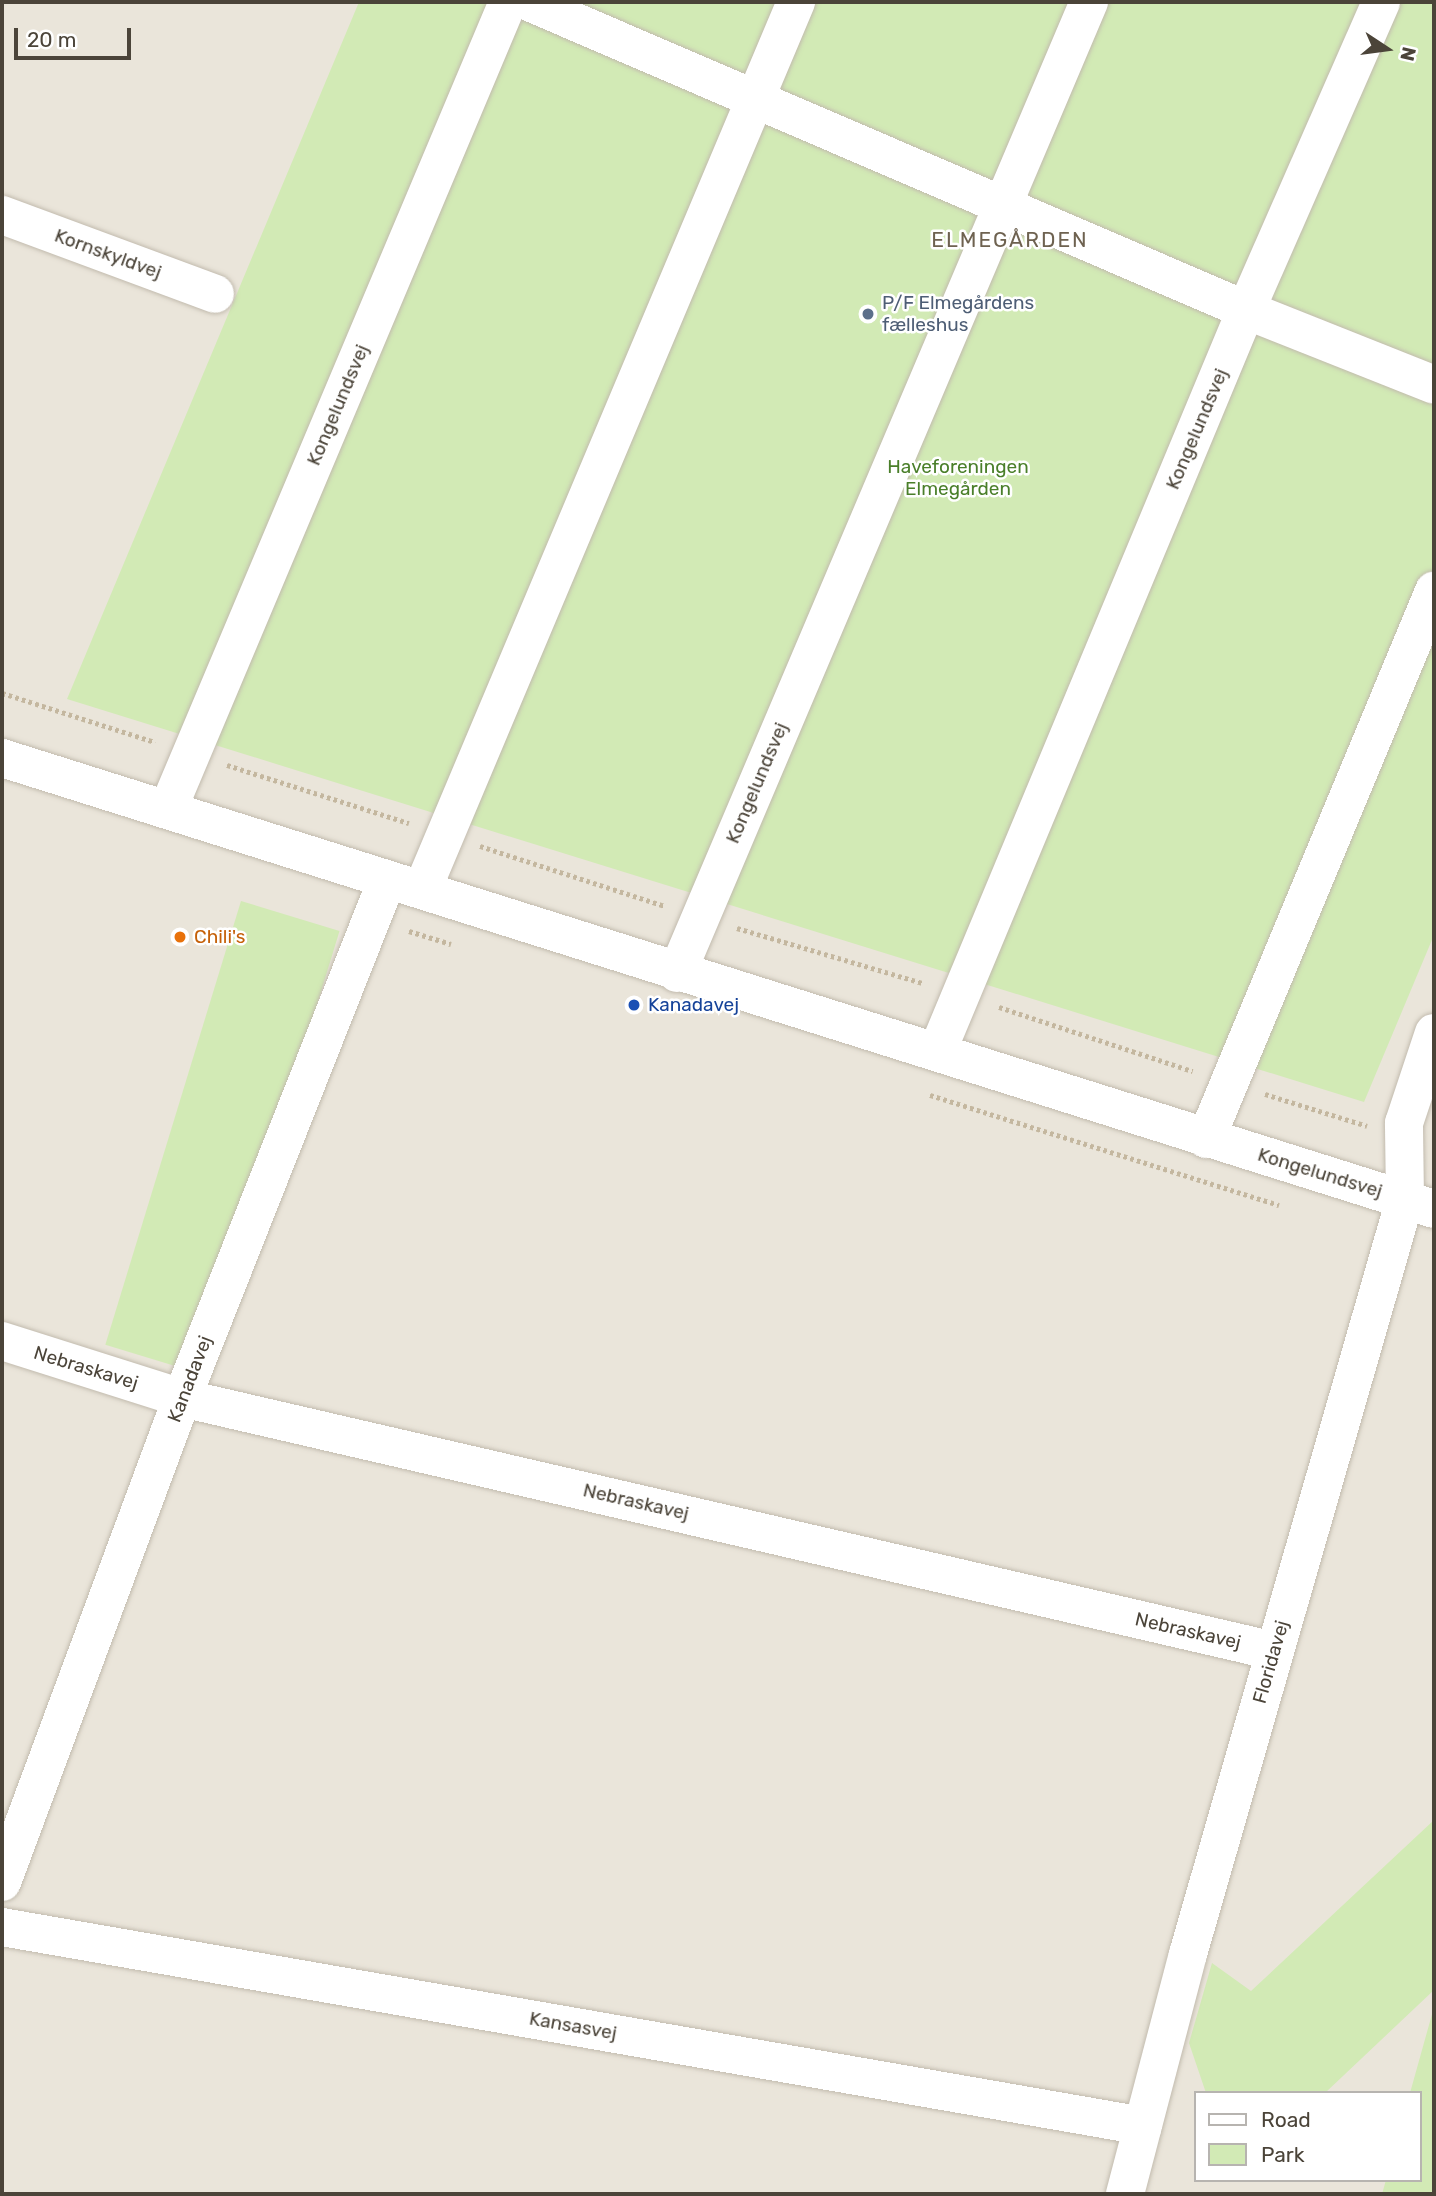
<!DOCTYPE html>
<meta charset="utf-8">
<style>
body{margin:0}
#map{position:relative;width:1436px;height:2196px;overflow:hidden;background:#f6f3ec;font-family:Rubik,sans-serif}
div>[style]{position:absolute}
.residential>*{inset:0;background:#eae5da}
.green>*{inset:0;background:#d2eab5;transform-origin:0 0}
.path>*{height:4.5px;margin-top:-2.25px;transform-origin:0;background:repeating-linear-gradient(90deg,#c4b79f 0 3.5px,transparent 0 7px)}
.roads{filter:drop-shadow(0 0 2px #c2bbae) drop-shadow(0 0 2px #c2bbae)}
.minor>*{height:38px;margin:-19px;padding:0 19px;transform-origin:19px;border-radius:19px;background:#fff}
.dots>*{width:19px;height:19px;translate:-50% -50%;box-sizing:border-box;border:4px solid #fff;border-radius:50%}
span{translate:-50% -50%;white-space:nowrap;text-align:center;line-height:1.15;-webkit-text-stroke:5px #fff;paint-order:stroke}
.street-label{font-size:19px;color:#4b4439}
.service-label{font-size:19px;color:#4e5e75}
.left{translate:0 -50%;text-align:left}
.park-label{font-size:19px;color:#4a7f2a}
.food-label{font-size:19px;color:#c56008}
.transit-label{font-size:19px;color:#164399}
.neighbourhood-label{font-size:21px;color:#6e6250;letter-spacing:2px}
.frame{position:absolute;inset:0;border:4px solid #4b4439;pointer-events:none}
.legend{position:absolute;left:1194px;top:2091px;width:228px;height:91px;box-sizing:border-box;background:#fff;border:2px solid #b7b4b0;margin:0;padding:9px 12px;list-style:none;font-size:21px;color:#4b4439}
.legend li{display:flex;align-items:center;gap:14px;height:35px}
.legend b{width:35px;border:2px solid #b7b4b0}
.north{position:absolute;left:1352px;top:14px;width:70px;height:70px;-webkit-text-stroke:5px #fff;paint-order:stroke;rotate:103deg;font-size:19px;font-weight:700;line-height:28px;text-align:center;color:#4b4439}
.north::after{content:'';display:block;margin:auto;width:24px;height:32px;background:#4b4439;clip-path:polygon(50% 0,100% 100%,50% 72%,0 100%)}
.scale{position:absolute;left:14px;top:28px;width:117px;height:32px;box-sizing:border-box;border:4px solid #4b4439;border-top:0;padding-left:9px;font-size:21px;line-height:24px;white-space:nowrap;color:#4b4439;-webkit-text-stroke:5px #fff;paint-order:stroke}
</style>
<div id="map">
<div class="residential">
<div style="clip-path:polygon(evenodd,2px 2px,1434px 2px,1434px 2194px,2px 2194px,2px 2px,1196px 2093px,1420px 2093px,1420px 2180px,1196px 2180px,1196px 2093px)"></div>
</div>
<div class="green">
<div style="clip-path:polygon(359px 2px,1434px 2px,1434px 935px,1364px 1102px,67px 699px)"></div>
<div style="left:241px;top:901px;width:103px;height:464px;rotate:17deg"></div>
<div style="clip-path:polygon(1434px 1820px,1434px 1990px,1325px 2093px,1206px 2093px,1189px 2043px,1212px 1963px,1251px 1991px)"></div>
<div style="clip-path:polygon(1434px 2007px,1434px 2194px,1382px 2194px,1386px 2180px,1420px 2180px,1420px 2093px,1410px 2093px)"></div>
</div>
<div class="path">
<div style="left:2px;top:693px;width:161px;rotate:17.8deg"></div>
<div style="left:227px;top:765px;width:191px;rotate:17.7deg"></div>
<div style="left:480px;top:846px;width:194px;rotate:18deg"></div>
<div style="left:737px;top:928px;width:194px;rotate:16.5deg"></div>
<div style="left:409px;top:931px;width:44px;rotate:17.2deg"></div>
<div style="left:999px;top:1007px;width:204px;rotate:18.3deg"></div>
<div style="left:1265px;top:1094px;width:107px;rotate:17.4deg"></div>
<div style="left:930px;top:1095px;width:366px;rotate:17.5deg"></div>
</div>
<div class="roads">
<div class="minor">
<div style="left:529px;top:2px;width:780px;rotate:23.25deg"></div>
<div style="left:1246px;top:310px;width:202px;rotate:21.7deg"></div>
<div style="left:2px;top:215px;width:227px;rotate:20.3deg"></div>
<div style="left:2px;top:758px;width:1501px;rotate:17.48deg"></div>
<div style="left:168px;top:809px;width:876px;rotate:-67.15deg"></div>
<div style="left:422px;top:890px;width:964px;rotate:-67.16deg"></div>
<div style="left:677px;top:973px;width:1055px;rotate:-67.01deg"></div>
<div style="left:937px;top:1052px;width:804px;rotate:-67.39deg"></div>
<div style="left:1246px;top:310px;width:336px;rotate:-66.3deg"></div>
<div style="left:1206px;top:1139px;width:594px;rotate:-67.41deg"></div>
<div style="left:2px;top:1341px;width:189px;rotate:17.6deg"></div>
<div style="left:182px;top:1398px;width:1121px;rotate:13.04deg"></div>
<div style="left:2px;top:1882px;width:516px;rotate:-69.6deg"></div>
<div style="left:182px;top:1398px;width:557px;rotate:-68.41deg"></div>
<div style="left:2px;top:1927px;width:1158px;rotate:9.89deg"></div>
<div style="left:1125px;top:2194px;width:248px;rotate:-75.3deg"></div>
<div style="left:1188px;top:1954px;width:786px;rotate:-73.96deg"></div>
<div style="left:1405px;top:1199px;width:76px;rotate:-90.8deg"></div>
<div style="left:1404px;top:1123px;width:95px;rotate:-71.6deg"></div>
</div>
</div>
<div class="dots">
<div style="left:868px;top:314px;background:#5c6f8a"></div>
<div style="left:180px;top:937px;background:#e8710a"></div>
<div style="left:634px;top:1005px;background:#1a4fb4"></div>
</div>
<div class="street-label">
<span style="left:108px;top:254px;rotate:20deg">Kornskyldvej</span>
<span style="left:338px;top:405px;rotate:-67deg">Kongelundsvej</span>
<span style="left:1197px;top:429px;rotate:-67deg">Kongelundsvej</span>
<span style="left:757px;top:783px;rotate:-67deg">Kongelundsvej</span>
<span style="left:1320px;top:1173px;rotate:17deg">Kongelundsvej</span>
<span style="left:86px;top:1368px;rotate:17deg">Nebraskavej</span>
<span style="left:190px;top:1379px;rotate:-69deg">Kanadavej</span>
<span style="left:636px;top:1502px;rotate:13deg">Nebraskavej</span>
<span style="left:1188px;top:1631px;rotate:13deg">Nebraskavej</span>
<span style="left:1271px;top:1662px;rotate:-74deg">Floridavej</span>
<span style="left:573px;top:2026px;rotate:10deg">Kansasvej</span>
</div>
<div class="service-label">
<span class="left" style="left:882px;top:314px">P/F Elmegårdens<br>fælleshus</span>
</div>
<div class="park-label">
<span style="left:958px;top:478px">Haveforeningen<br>Elmegården</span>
</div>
<div class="food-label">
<span class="left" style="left:194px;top:937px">Chili's</span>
</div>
<div class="transit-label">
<span class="left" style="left:648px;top:1005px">Kanadavej</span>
</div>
<div class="neighbourhood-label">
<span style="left:1010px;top:240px">ELMEGÅRDEN</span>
</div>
<div class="frame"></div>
<ul class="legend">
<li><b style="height:9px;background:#fff"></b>Road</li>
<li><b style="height:19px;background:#d2eab5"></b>Park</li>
</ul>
<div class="north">N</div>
<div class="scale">20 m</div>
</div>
